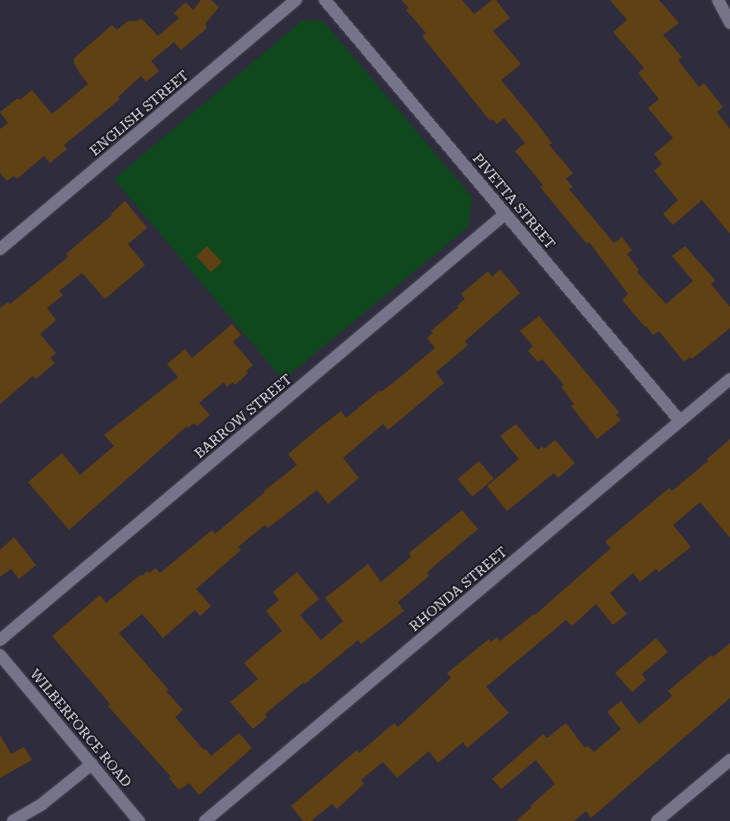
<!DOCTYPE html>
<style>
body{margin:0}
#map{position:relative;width:730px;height:821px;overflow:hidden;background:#2f2c3e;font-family:"Roboto Serif",serif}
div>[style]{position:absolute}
.green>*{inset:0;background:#10481d}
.building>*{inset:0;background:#5f4114;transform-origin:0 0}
.roads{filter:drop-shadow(0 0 1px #494756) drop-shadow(0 0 1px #494756)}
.minor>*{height:12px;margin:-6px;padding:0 6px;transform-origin:6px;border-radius:6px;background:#767489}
span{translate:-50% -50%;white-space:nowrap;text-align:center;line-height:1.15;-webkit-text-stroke:3.5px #17161e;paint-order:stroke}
.street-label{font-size:14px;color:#e7e6f2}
</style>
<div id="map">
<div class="green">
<div style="clip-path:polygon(303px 20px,323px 21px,472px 197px,468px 227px,283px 380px,114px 179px)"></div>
</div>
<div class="building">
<div style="clip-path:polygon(201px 0,211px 0,219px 7px,205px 24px,207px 28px,181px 50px,174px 42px,151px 61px,159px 71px,146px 82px,141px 76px,118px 97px,120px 99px,64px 145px,67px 149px,50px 163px,44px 156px,17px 179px,14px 176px,7px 181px,0 173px,0 129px,8px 123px,0 112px,18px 98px,20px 100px,32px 90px,52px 114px,88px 84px,78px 71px,79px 71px,74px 64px,74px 58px,112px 25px,117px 30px,128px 21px,137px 21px,141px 18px,158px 36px,179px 18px,174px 13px,186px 2px,193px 10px)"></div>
<div style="clip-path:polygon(401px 0,462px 0,474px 14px,492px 0,496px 0,510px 18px,493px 31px,521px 64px,501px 80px,536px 122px,552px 143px,549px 145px,573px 173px,566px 179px,573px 187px,569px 189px,614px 243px,622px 237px,632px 250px,627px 254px,639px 270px,637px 272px,666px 304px,693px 281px,672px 256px,685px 246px,715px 280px,711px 284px,730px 307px,730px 328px,692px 359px,690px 357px,684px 362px,659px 331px,653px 335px,646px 326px,645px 327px,622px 300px,628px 294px,589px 242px,587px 244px,540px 187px,543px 185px,515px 151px,525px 143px,504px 118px,497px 124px,492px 119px,490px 121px,422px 36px,426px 33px,406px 10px,409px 8px)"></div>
<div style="clip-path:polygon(610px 0,659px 0,679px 23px,663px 35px,682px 57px,678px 60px,699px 87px,704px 83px,723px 107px,717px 112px,730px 129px,730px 234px,702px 200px,673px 225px,663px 214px,678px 200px,654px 171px,662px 164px,654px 154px,673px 138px,648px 108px,659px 99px,638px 73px,644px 68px,613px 32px,627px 20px)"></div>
<div style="clip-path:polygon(125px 201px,147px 228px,128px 244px,145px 265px,105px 299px,82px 273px,59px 291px,63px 295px,47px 308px,56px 320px,40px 334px,56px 353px,50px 358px,55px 363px,36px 379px,33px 376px,0 404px,0 308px,8px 302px,10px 304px,68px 257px,66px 254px,112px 215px,111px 214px)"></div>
<div style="left:207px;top:246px;width:22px;height:15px;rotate:47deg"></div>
<div style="clip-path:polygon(500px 269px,520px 293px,465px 341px,468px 345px,436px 372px,444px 383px,388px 430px,383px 424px,343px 458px,359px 478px,328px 504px,317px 490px,268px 528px,265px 525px,238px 547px,241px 550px,196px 589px,211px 606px,200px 616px,195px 610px,163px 638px,142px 614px,119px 633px,169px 690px,166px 691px,183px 710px,175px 717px,204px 750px,206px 749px,211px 756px,239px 733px,252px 748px,199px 795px,189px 783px,179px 790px,169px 778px,171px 777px,108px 706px,110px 704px,52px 636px,100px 595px,106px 603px,140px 575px,142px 576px,147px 571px,149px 573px,156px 568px,160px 573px,212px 530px,215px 534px,265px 492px,264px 491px,297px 465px,288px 454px,318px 429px,341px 411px,346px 418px,380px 390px,381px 392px,399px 378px,435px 348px,427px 338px,433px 333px,431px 331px,459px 307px,457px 306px,465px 299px,461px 294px,488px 271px,492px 277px)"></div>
<div style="clip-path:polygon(539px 316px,619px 412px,616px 415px,621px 420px,597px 439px,571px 406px,574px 404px,561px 387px,564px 385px,542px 359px,538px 362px,528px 351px,533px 346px,520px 331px)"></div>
<div style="clip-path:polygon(232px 324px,241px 335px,233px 342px,253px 365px,246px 371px,248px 373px,235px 385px,233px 382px,227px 387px,224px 382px,199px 403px,210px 415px,197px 426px,194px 423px,188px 428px,187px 426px,69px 530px,28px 482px,62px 453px,80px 475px,114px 446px,104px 435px,178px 377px,167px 364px,185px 349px,192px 358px)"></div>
<div style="clip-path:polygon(516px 424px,538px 450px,542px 446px,544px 449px,555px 440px,575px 463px,558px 478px,554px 473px,507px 511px,487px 486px,519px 459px,500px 436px)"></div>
<div style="clip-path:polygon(730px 439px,730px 538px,700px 502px,673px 525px,691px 547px,659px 572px,656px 569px,640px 582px,633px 573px,610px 593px,627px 614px,613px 625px,596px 604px,572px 626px,566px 620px,486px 687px,509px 713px,467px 748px,463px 742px,438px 763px,429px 751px,397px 778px,383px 762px,361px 780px,364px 784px,337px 809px,332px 804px,311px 821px,303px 821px,291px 806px,357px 750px,359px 753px,394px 723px,398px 727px,451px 678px,447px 673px,489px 639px,491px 642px,497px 637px,500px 641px,534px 614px,535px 615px,611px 548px,605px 542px,669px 488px,672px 491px,708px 461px,707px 459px)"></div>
<div style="left:479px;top:461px;width:23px;height:28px;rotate:50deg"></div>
<div style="clip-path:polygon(462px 510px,478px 529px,433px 567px,427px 573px,429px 576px,398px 602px,404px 611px,361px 644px,358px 640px,305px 684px,304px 682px,265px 714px,267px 717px,253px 729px,230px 702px,258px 679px,244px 663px,282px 631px,266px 611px,279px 600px,273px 592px,297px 572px,319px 599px,300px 615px,321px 640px,343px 621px,325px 598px,368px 564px,381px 582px,411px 557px,409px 553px)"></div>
<div style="clip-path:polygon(14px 537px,36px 565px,19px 579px,11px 569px,0 577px,0 550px)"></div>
<div style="clip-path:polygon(656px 638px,668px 652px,642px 674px,646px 680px,632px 692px,615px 673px)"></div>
<div style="clip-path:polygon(730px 643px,730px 698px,591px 818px,586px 811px,574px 821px,516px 821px,532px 807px,530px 806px,555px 784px,536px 760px,501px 789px,492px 779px,543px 734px,547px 738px,566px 723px,585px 748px,588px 746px,594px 752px,621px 729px,607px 712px,621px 701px,639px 724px,672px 696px,668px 691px,711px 655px,713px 657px)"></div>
<div style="clip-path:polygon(0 735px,11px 754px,24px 747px,32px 760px,0 778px)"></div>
</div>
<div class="roads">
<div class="minor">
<div style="left:325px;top:0;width:551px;rotate:49.86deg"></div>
<div style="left:718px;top:0;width:26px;rotate:62deg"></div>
<div style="left:0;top:249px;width:387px;rotate:-40.1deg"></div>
<div style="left:0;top:640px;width:661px;rotate:-40.15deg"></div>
<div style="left:0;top:655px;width:217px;rotate:50.1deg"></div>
<div style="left:13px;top:821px;width:34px;rotate:-30deg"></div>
<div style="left:42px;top:804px;width:64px;rotate:-38.7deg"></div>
<div style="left:205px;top:821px;width:686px;rotate:-40.09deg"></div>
<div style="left:657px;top:821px;width:95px;rotate:-39.9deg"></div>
</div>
</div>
<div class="street-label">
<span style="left:139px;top:113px;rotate:-40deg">ENGLISH STREET</span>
<span style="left:514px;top:201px;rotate:50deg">PIVETTA STREET</span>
<span style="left:243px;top:416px;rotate:-40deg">BARROW STREET</span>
<span style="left:458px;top:589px;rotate:-40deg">RHONDA STREET</span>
<span style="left:81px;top:728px;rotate:50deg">WILBERFORCE ROAD</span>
</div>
</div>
